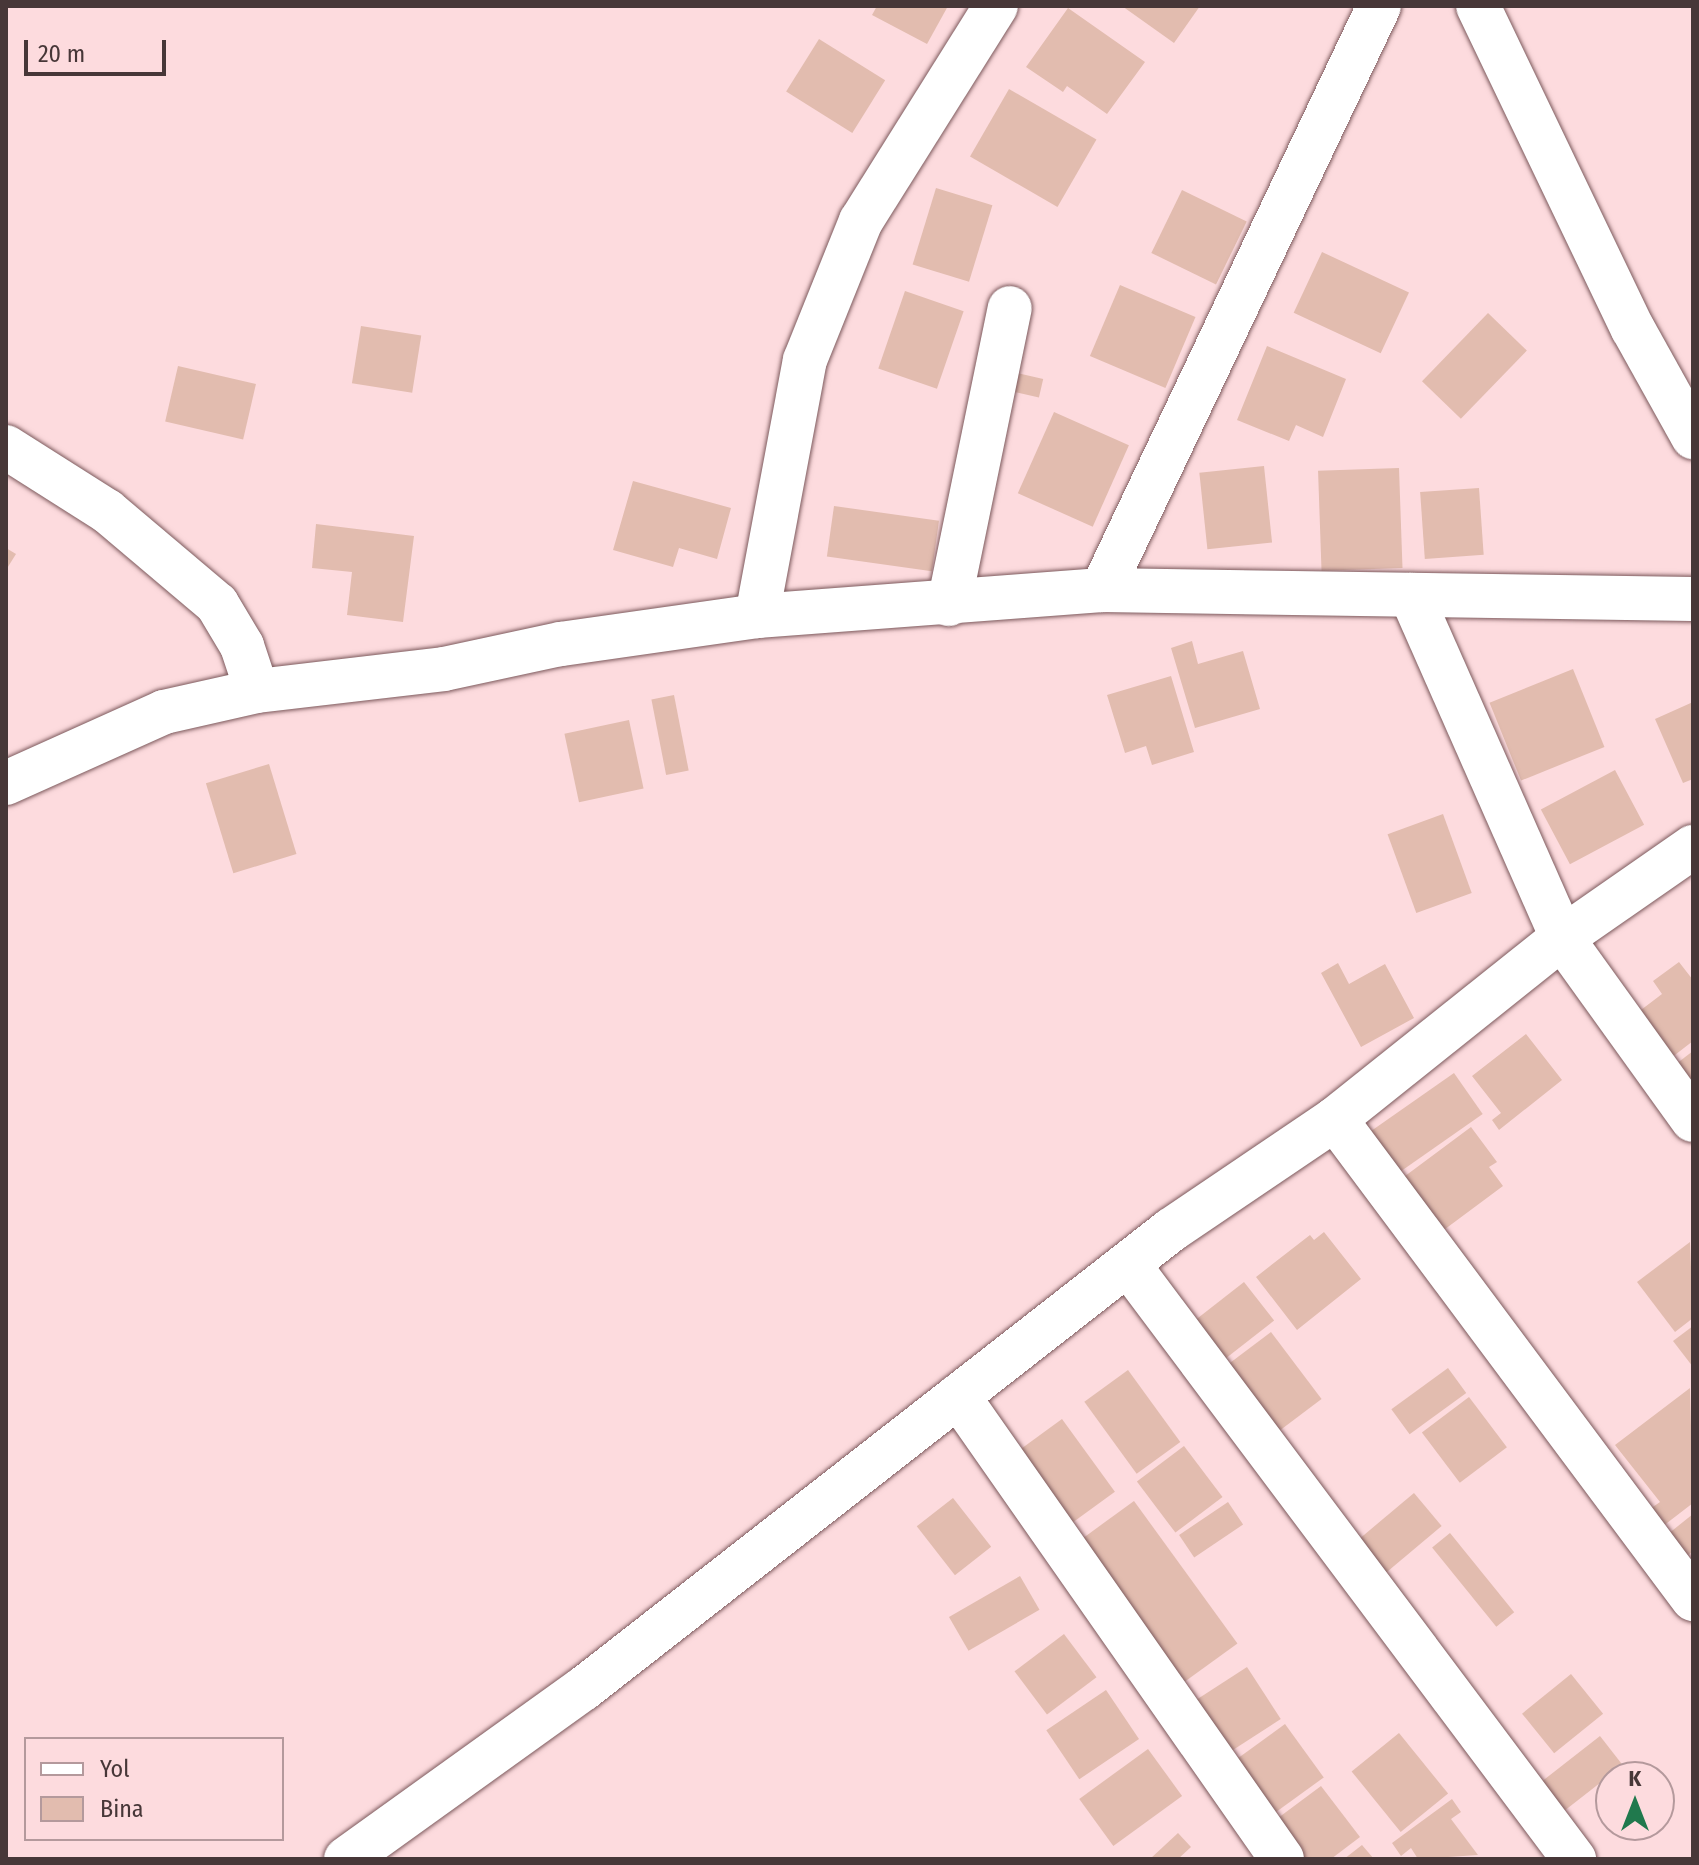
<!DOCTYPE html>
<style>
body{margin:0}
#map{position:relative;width:1699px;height:1865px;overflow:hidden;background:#fddbde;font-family:"Fira Sans Condensed",sans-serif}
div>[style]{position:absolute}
.building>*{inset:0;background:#e2bcaf;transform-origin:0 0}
.roads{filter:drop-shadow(0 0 2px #7c595c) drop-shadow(0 0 2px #7c595c)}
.street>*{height:44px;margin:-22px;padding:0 22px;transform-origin:22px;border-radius:22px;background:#fff}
span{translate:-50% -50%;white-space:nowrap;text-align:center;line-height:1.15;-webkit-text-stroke:6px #fddbde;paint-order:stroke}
.frame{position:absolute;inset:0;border:8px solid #473738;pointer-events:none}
.legend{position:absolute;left:24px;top:1737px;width:260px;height:104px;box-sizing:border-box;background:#fddbde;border:2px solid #b4999c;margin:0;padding:10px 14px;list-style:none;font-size:24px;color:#473738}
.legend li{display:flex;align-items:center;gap:16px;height:40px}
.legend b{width:40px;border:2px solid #b4999c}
.north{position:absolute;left:1595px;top:1761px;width:80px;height:80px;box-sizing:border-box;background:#fddbde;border:2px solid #b4999c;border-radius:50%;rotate:0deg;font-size:22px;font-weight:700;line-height:32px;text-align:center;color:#473738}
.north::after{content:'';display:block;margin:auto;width:28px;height:36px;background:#20794d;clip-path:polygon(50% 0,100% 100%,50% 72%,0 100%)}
.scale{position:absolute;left:24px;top:40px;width:142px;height:36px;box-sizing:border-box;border:4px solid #473738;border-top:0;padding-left:10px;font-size:24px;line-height:28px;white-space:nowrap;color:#473738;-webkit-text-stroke:6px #fddbde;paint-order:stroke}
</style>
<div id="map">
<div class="building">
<div style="clip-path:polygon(877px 6px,948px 6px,927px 44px,872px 15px)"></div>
<div style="clip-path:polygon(1122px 6px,1200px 6px,1174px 43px)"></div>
<div style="clip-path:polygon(1068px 8px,1145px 62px,1107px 114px,1067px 86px,1063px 92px,1026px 67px)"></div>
<div style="left:819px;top:39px;width:78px;height:62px;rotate:32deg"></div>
<div style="left:1009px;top:89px;width:101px;height:78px;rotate:30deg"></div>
<div style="left:936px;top:188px;width:59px;height:80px;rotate:17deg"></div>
<div style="left:1182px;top:190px;width:72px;height:70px;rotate:26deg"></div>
<div style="left:1322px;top:252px;width:96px;height:67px;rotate:25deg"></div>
<div style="left:1120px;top:285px;width:82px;height:77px;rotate:23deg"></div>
<div style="left:905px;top:291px;width:62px;height:82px;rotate:19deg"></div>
<div style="left:1488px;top:313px;width:54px;height:95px;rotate:44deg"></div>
<div style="left:361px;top:326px;width:61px;height:58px;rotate:9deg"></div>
<div style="clip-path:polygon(1267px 346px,1346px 379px,1323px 437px,1296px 425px,1289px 441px,1237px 420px)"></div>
<div style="left:178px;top:366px;width:80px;height:57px;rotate:13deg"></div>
<div style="left:1013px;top:372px;width:31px;height:19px;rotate:13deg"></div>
<div style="left:1054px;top:412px;width:82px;height:89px;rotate:24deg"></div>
<div style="left:1264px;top:466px;width:77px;height:65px;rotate:84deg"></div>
<div style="left:1399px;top:468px;width:100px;height:81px;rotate:88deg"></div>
<div style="clip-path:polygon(633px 481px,731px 508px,717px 559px,679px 548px,673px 567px,613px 550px)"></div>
<div style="left:1479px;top:488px;width:67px;height:59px;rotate:86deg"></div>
<div style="left:834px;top:506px;width:106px;height:51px;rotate:8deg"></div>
<div style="clip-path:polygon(316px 524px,414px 536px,403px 622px,347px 615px,352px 572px,312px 568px)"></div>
<div style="clip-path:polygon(6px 548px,16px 554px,6px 570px)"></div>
<div style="clip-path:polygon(1192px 641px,1198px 664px,1243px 651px,1260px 709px,1195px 728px,1171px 648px)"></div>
<div style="left:1573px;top:669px;width:84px;height:90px;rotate:68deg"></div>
<div style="clip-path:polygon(1171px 676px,1194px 752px,1152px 765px,1146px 746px,1125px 753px,1107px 695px)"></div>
<div style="left:674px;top:695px;width:77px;height:23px;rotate:79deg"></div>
<div style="clip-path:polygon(1693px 702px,1693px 779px,1683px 783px,1655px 719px)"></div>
<div style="left:629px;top:720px;width:70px;height:66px;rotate:78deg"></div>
<div style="left:269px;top:764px;width:94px;height:66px;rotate:73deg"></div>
<div style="left:1615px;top:770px;width:62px;height:84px;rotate:62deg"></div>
<div style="left:1443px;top:814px;width:84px;height:59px;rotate:70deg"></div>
<div style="clip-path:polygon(1679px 962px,1693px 980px,1693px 1041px,1671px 1058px,1637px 1013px,1662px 994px,1653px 981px)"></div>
<div style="clip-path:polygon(1338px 963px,1349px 984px,1385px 964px,1414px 1018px,1361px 1047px,1321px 973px)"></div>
<div style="clip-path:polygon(1526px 1034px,1562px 1080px,1499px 1130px,1492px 1120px,1501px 1113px,1472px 1076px)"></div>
<div style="clip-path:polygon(1693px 1051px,1693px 1087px,1676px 1064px)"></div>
<div style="left:1454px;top:1073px;width:50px;height:116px;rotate:55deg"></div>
<div style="clip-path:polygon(1471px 1127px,1497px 1162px,1489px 1167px,1503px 1186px,1429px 1241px,1389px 1188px)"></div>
<div style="clip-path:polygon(1324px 1232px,1361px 1279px,1297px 1330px,1256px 1277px,1310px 1235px,1314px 1240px)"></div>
<div style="clip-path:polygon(1690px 1242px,1693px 1318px,1675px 1332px,1637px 1282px)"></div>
<div style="left:1244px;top:1282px;width:49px;height:69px;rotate:52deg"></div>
<div style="clip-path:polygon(1693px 1326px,1693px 1367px,1673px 1341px)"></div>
<div style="left:1271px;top:1332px;width:84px;height:59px;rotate:53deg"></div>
<div style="left:1448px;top:1368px;width:31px;height:70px;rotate:54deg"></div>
<div style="left:1128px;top:1370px;width:89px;height:54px;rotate:54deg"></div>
<div style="clip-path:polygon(1690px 1388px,1693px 1503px,1654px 1533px,1640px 1516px,1660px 1502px,1615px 1445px)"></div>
<div style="left:1469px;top:1397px;width:63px;height:59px;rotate:53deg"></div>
<div style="left:1062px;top:1419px;width:90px;height:62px;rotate:54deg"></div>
<div style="left:1184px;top:1446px;width:64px;height:59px;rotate:53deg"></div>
<div style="left:1414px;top:1493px;width:43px;height:82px;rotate:50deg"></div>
<div style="left:953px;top:1498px;width:62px;height:46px;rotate:52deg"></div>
<div style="left:1134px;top:1501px;width:176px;height:67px;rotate:54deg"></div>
<div style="left:1228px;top:1502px;width:27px;height:59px;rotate:56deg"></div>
<div style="clip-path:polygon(1693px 1514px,1693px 1551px,1677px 1564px,1658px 1542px)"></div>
<div style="left:1450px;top:1533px;width:102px;height:23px;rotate:51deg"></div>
<div style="left:1020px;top:1576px;width:39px;height:82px;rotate:60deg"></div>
<div style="left:1064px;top:1634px;width:54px;height:62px;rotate:53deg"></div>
<div style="left:1247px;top:1667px;width:62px;height:64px;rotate:57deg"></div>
<div style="left:1571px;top:1674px;width:51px;height:63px;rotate:51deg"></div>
<div style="left:1106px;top:1690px;width:59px;height:72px;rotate:56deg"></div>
<div style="left:1285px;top:1724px;width:66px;height:62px;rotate:54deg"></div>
<div style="left:1399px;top:1733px;width:78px;height:61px;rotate:51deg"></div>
<div style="left:1600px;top:1736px;width:37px;height:79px;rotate:52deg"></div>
<div style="left:1148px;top:1749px;width:58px;height:85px;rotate:54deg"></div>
<div style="clip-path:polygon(1321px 1786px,1360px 1837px,1331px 1859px,1303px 1859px,1274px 1821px)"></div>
<div style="clip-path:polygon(1452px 1799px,1461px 1812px,1451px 1819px,1478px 1855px,1418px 1859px,1411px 1848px,1401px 1856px,1392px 1843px)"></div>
<div style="clip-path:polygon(1178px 1833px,1191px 1847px,1178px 1859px,1150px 1859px)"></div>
<div style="clip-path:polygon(1362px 1845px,1374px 1859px,1344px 1859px)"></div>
</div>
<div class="roads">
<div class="street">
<div style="left:1478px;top:6px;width:358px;rotate:64.4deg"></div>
<div style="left:1633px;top:329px;width:124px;rotate:60.9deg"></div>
<div style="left:6px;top:447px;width:120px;rotate:32.4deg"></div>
<div style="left:107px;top:511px;width:144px;rotate:40.2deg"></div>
<div style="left:217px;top:604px;width:49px;rotate:59.2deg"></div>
<div style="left:242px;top:646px;width:47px;rotate:71.6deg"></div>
<div style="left:1102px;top:590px;width:646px;rotate:-64.62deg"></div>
<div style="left:1411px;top:595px;width:375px;rotate:66.2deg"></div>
<div style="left:1562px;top:938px;width:224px;rotate:54.3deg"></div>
<div style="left:949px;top:604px;width:302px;rotate:-78.4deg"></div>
<div style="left:757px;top:616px;width:260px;rotate:-79.4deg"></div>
<div style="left:805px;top:360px;width:150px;rotate:-68.1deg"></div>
<div style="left:861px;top:221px;width:254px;rotate:-57.9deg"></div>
<div style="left:6px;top:783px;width:173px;rotate:-24.2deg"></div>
<div style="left:164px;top:712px;width:95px;rotate:-12.7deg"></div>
<div style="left:257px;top:691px;width:188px;rotate:-6.7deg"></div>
<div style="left:444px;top:669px;width:120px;rotate:-12.1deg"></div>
<div style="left:561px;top:644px;width:198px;rotate:-8.1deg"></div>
<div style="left:757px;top:616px;width:346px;rotate:-4.3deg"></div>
<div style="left:1102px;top:590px;width:591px;rotate:0.87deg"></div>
<div style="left:1335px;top:1119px;width:599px;rotate:53.28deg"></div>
<div style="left:1128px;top:1264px;width:744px;rotate:53.15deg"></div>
<div style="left:958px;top:1396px;width:565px;rotate:55.02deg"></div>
<div style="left:346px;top:1859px;width:292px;rotate:-35.7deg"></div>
<div style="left:583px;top:1689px;width:746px;rotate:-37.98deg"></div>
<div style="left:1171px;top:1230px;width:198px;rotate:-34.1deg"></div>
<div style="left:1335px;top:1119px;width:290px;rotate:-38.6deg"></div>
<div style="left:1562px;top:938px;width:160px;rotate:-34.8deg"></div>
</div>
</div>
<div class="frame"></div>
<ul class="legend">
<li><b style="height:10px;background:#fff"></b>Yol</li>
<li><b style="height:22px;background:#e2bcaf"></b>Bina</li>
</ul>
<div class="north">K</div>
<div class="scale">20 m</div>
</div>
